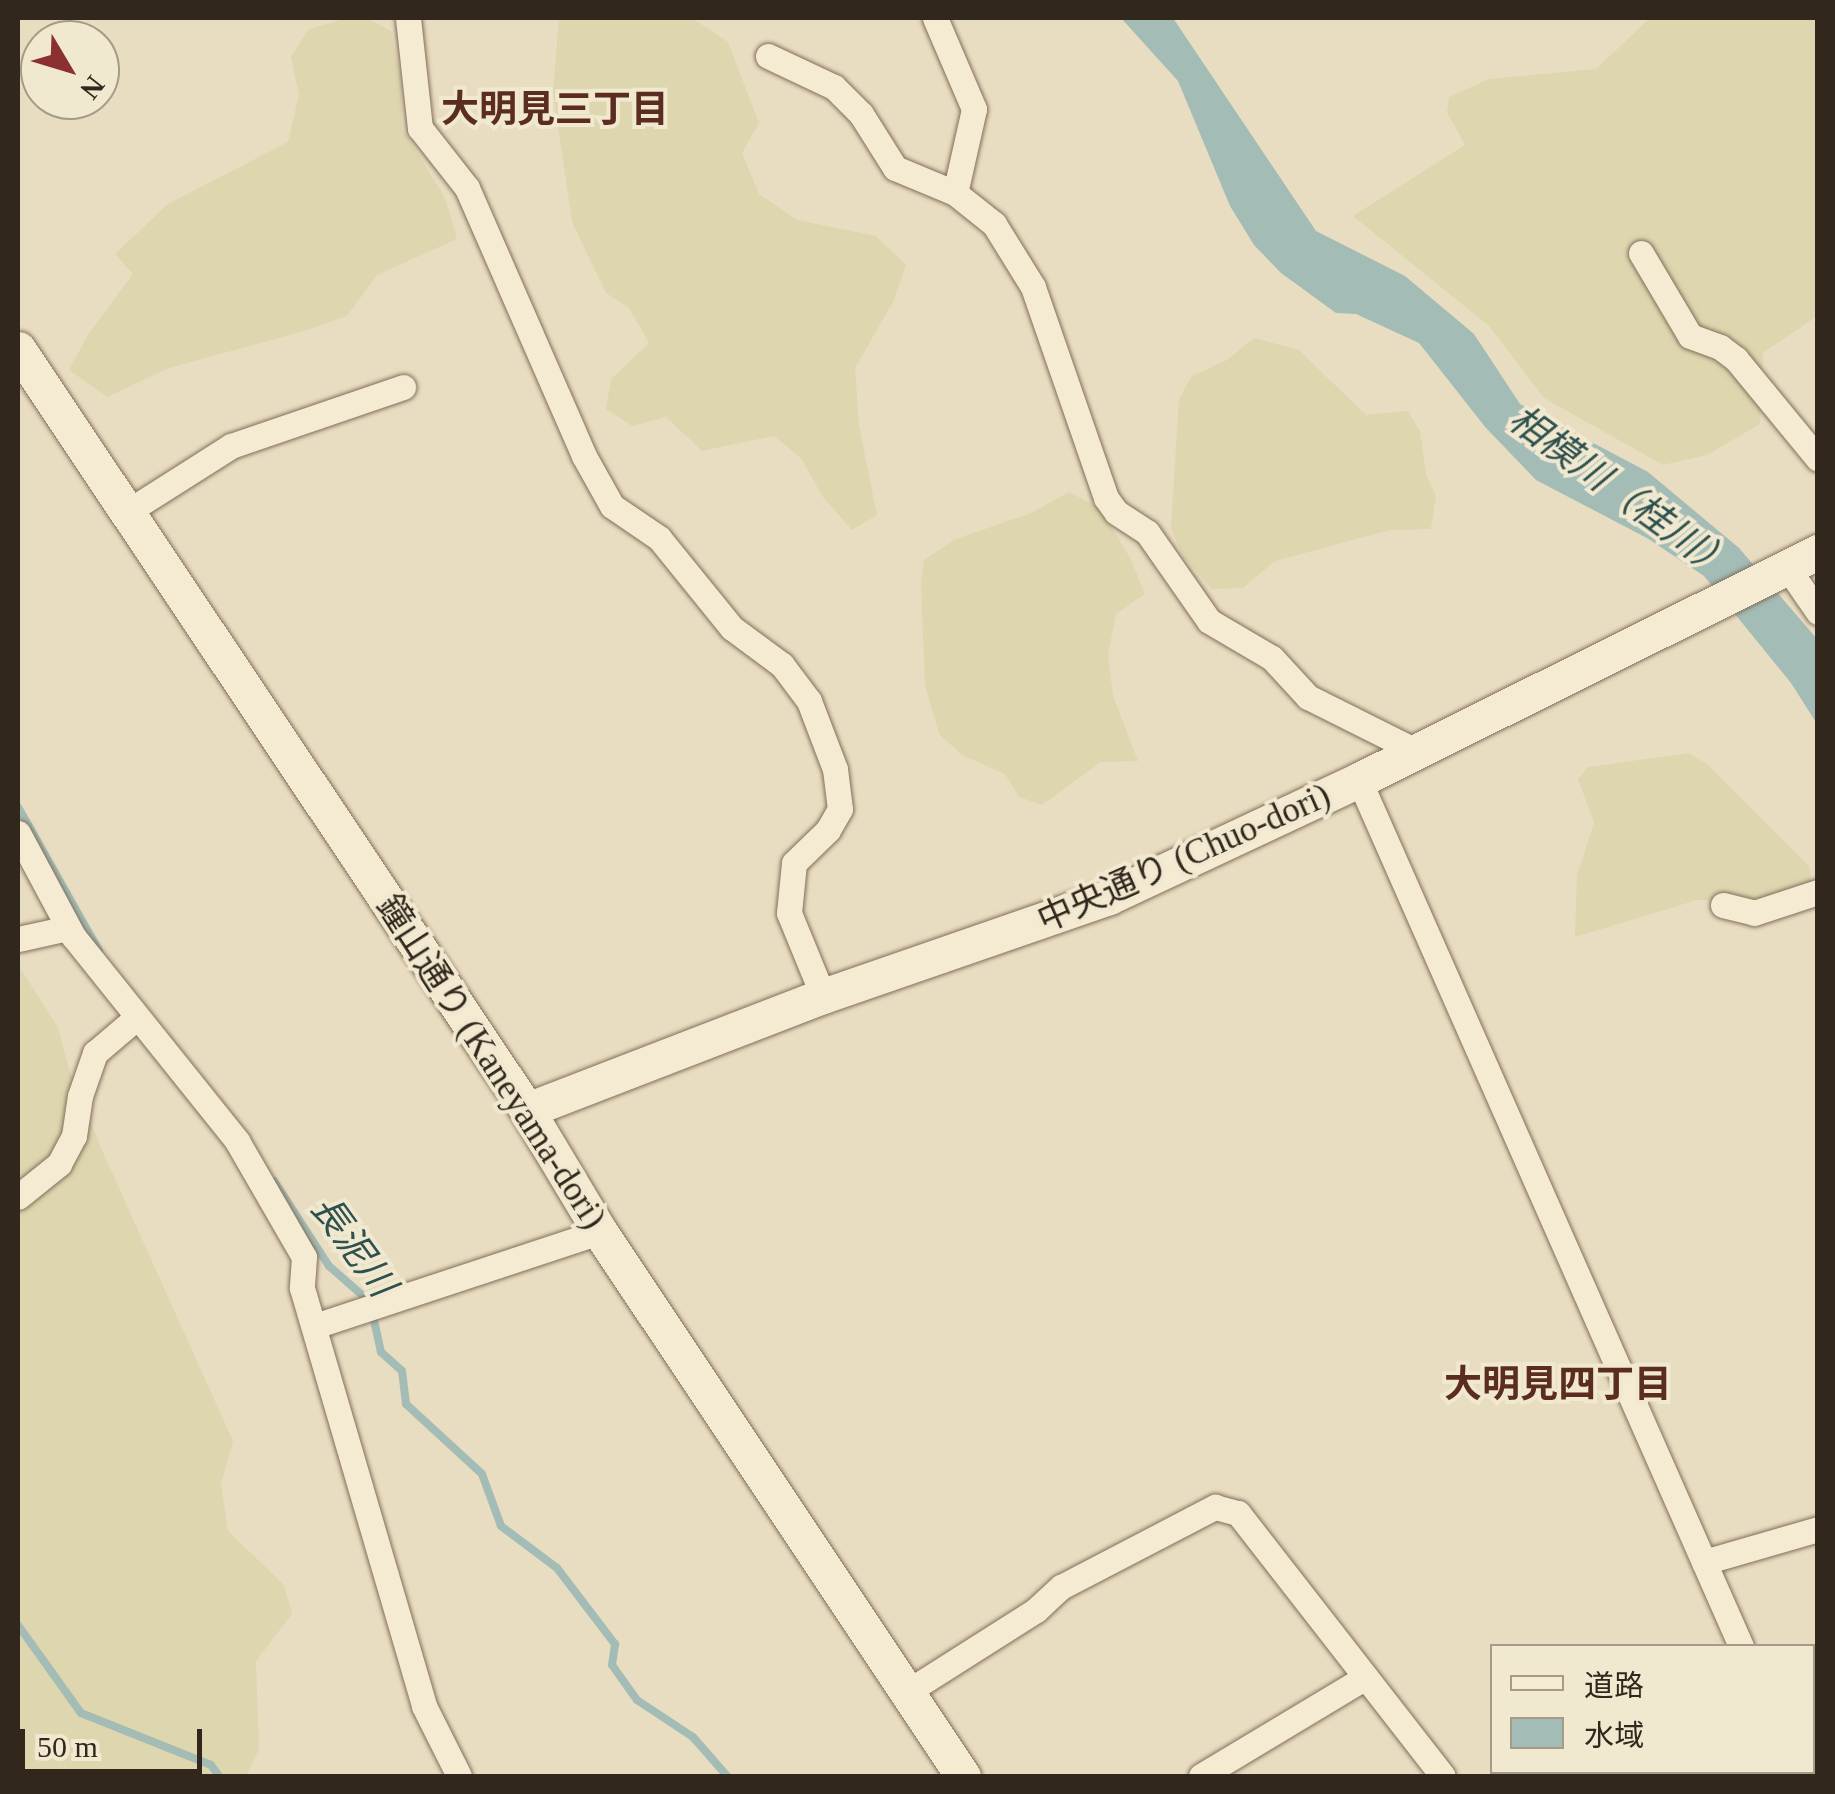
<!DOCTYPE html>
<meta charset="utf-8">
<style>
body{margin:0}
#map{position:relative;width:1835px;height:1794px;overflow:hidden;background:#e9ddc1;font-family:"Times New Roman","Noto Sans JP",serif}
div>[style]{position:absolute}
.farmland>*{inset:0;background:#ded6af}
.water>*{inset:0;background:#a3bcb5}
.stream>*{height:8px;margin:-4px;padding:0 4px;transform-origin:4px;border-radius:4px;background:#a3bcb5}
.roads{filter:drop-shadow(0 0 2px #816f5a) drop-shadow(0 0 2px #816f5a)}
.street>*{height:25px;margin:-12.5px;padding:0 12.5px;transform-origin:12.5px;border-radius:12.5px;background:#f5ebd3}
.secondary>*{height:35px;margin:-17.5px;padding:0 17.5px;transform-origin:17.5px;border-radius:17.5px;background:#f5ebd3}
span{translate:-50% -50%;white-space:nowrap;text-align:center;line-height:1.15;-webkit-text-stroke:8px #f1e8d0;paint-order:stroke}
.street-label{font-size:35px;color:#32271d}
.neighbourhood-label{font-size:38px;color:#5b2d21;font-weight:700}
.water-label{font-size:38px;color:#2e514e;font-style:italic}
.frame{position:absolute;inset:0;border:20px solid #32271d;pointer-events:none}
.legend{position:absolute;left:1490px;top:1644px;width:325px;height:130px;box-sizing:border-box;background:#f1e8d0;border:2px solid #a59b88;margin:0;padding:12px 18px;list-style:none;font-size:30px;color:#32271d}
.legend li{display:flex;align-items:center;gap:20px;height:50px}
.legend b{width:50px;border:2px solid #a59b88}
.north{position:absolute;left:20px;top:20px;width:100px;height:100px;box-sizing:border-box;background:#f1e8d0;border:2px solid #a59b88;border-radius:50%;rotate:128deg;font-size:28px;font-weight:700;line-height:40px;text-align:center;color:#32271d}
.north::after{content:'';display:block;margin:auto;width:35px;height:45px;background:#8b3031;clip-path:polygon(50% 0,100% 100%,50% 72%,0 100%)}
.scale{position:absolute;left:20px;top:1729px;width:182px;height:45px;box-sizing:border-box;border:5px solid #32271d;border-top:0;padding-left:12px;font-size:30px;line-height:35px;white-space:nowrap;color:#32271d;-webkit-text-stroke:8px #f1e8d0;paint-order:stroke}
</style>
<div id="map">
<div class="farmland">
<div style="clip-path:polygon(347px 18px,367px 18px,391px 31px,401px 82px,402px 128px,445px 198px,457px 239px,377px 275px,347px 316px,301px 332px,169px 368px,107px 397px,69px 370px,89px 333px,133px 274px,115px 254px,168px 204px,288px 142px,299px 95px,291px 57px,309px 29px)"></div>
<div style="clip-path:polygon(559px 18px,692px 18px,728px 42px,759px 123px,742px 153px,759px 194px,797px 220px,876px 236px,906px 265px,893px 302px,855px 368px,859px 426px,877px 515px,852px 530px,822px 496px,801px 458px,774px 436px,702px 451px,666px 417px,632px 426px,606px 409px,611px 379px,649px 343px,629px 308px,606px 293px,572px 222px,553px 92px)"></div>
<div style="clip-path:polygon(1817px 18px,1817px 316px,1763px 353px,1760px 424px,1707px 455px,1663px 465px,1544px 398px,1489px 326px,1353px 216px,1465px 145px,1447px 112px,1449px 97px,1489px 79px,1596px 69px,1649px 19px)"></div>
<div style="clip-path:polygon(1254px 338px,1299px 350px,1366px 415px,1408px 411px,1420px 431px,1426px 474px,1436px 496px,1431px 529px,1390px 530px,1275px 561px,1243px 588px,1212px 589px,1183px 556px,1171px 528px,1179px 399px,1192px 376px,1227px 360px)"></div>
<div style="clip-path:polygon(1069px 492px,1100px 508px,1130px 558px,1145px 594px,1116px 614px,1108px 654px,1113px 696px,1138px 761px,1101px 762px,1042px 805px,1019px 797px,1005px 774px,962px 755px,939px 734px,925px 685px,921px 583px,924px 560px,956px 539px,1031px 513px)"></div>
<div style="clip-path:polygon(1688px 753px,1707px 764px,1809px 866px,1811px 882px,1767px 900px,1697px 900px,1575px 937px,1577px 875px,1594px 823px,1578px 779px,1588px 767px)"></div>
<div style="clip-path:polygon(18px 965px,58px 1027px,68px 1066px,101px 1148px,233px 1441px,221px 1484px,228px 1531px,284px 1585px,292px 1614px,256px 1661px,259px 1749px,246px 1776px,18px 1776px)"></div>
</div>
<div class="water">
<div style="clip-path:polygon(1121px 18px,1173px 18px,1316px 231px,1405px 276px,1474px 334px,1520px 404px,1648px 472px,1739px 548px,1817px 639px,1817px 724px,1791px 683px,1704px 576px,1647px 538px,1536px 480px,1486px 428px,1419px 343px,1356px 314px,1336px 313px,1281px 273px,1254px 245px,1230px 206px,1178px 81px)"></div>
</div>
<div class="stream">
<div style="left:18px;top:807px;width:165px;rotate:60.6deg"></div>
<div style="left:274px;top:1181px;width:101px;rotate:57.1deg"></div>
<div style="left:329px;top:1266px;width:55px;rotate:41.3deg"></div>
<div style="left:370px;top:1302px;width:51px;rotate:77.6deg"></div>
<div style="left:381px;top:1352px;width:28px;rotate:42deg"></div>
<div style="left:402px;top:1371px;width:33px;rotate:83deg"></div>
<div style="left:406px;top:1404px;width:103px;rotate:42.6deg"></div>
<div style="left:482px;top:1474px;width:55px;rotate:69.9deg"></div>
<div style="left:501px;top:1526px;width:70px;rotate:36.9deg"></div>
<div style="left:557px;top:1568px;width:96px;rotate:52.7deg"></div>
<div style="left:615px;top:1644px;width:21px;rotate:98deg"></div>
<div style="left:612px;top:1665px;width:43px;rotate:54.5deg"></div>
<div style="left:637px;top:1700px;width:67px;rotate:33.5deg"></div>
<div style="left:693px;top:1737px;width:52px;rotate:48.9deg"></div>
<div style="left:18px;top:1625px;width:108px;rotate:54.4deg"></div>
<div style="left:81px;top:1713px;width:140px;rotate:21.8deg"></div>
<div style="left:211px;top:1765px;width:14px;rotate:54deg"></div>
</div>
<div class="roads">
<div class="street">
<div style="left:408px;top:18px;width:111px;rotate:83.8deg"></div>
<div style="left:420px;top:128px;width:76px;rotate:51.9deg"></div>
<div style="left:467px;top:188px;width:292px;rotate:66.4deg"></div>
<div style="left:584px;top:456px;width:57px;rotate:60.8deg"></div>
<div style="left:612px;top:506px;width:57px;rotate:34.2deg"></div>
<div style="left:659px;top:538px;width:116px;rotate:51deg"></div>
<div style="left:732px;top:628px;width:62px;rotate:36.5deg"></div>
<div style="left:782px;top:665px;width:45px;rotate:53.1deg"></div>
<div style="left:809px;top:701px;width:73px;rotate:69.1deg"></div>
<div style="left:835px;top:769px;width:40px;rotate:82.9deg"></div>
<div style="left:840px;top:809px;width:24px;rotate:120deg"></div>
<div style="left:828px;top:830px;width:47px;rotate:135.9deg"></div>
<div style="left:794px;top:863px;width:50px;rotate:95.7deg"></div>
<div style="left:789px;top:913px;width:90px;rotate:67.7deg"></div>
<div style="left:935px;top:18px;width:99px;rotate:66.8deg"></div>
<div style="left:974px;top:109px;width:86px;rotate:102.7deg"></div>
<div style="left:768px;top:56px;width:73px;rotate:25.2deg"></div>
<div style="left:834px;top:87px;width:38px;rotate:45deg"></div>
<div style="left:861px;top:114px;width:64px;rotate:57.8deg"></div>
<div style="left:895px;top:168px;width:65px;rotate:22.6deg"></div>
<div style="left:955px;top:193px;width:50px;rotate:38.5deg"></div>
<div style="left:994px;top:224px;width:74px;rotate:58.2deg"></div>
<div style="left:1033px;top:287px;width:223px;rotate:70.9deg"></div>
<div style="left:1106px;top:498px;width:17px;rotate:54deg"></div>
<div style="left:1116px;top:512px;width:37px;rotate:33deg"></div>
<div style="left:1147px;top:532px;width:108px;rotate:55.1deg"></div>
<div style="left:1209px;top:621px;width:73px;rotate:30.4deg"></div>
<div style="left:1272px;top:658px;width:53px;rotate:47.3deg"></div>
<div style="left:1308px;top:697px;width:123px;rotate:26.6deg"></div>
<div style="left:1641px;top:253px;width:96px;rotate:59.4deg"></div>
<div style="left:1690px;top:336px;width:32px;rotate:20deg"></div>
<div style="left:1720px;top:347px;width:20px;rotate:37deg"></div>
<div style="left:1736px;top:359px;width:129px;rotate:50.6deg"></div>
<div style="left:127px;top:512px;width:123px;rotate:-32.4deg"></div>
<div style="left:231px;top:446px;width:182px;rotate:-18.9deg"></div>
<div style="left:1787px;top:567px;width:55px;rotate:55.4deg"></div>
<div style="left:1359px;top:780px;width:947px;rotate:66.2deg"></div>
<div style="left:18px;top:833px;width:117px;rotate:61.9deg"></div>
<div style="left:73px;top:936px;width:263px;rotate:51.3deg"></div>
<div style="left:237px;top:1141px;width:134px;rotate:60deg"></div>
<div style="left:304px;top:1257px;width:31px;rotate:94deg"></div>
<div style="left:302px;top:1288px;width:435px;rotate:73.7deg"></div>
<div style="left:424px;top:1706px;width:78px;rotate:63.4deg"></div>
<div style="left:1723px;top:905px;width:32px;rotate:14deg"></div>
<div style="left:1754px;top:913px;width:67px;rotate:-18.2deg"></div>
<div style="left:18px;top:939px;width:51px;rotate:-12.4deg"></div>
<div style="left:18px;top:1197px;width:53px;rotate:-38.8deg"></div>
<div style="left:59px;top:1164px;width:32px;rotate:-62deg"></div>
<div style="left:74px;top:1136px;width:40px;rotate:-81.5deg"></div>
<div style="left:80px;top:1096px;width:46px;rotate:-70.8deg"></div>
<div style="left:95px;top:1053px;width:54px;rotate:-40.5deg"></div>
<div style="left:315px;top:1326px;width:300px;rotate:-18.3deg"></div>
<div style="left:1704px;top:1562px;width:119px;rotate:-16.1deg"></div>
<div style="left:907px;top:1692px;width:153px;rotate:-32.4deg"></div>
<div style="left:1036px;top:1610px;width:34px;rotate:-43deg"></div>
<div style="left:1061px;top:1587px;width:174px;rotate:-27.5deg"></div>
<div style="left:1215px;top:1507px;width:24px;rotate:15deg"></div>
<div style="left:1238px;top:1513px;width:333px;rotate:52.1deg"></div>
<div style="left:1796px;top:1772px;width:4px;rotate:63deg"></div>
<div style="left:1201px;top:1776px;width:192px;rotate:-31deg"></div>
</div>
<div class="secondary">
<div style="left:18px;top:349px;width:916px;rotate:56.22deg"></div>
<div style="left:527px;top:1110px;width:142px;rotate:59.1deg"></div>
<div style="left:600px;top:1232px;width:654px;rotate:56.29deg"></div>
<div style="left:527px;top:1110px;width:317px;rotate:-21.1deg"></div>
<div style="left:823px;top:996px;width:303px;rotate:-19.1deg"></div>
<div style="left:1109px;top:897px;width:276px;rotate:-25.1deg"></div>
<div style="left:1359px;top:780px;width:513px;rotate:-26.42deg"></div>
</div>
</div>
<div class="street-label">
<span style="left:1184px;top:858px;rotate:-24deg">中央通り (Chuo-dori)</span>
<span style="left:491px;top:1062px;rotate:57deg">鐘山通り (Kaneyama-dori)</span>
</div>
<div class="neighbourhood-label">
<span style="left:555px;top:110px">大明見三丁目</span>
<span style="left:1558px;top:1385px">大明見四丁目</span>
</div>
<div class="water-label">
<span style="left:1621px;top:493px;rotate:36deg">相模川（桂川）</span>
<span style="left:353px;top:1246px;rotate:54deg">長泥川</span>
</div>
<div class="frame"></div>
<ul class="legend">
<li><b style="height:12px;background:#f5ebd3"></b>道路</li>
<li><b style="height:28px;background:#a3bcb5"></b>水域</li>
</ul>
<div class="north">N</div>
<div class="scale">50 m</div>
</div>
